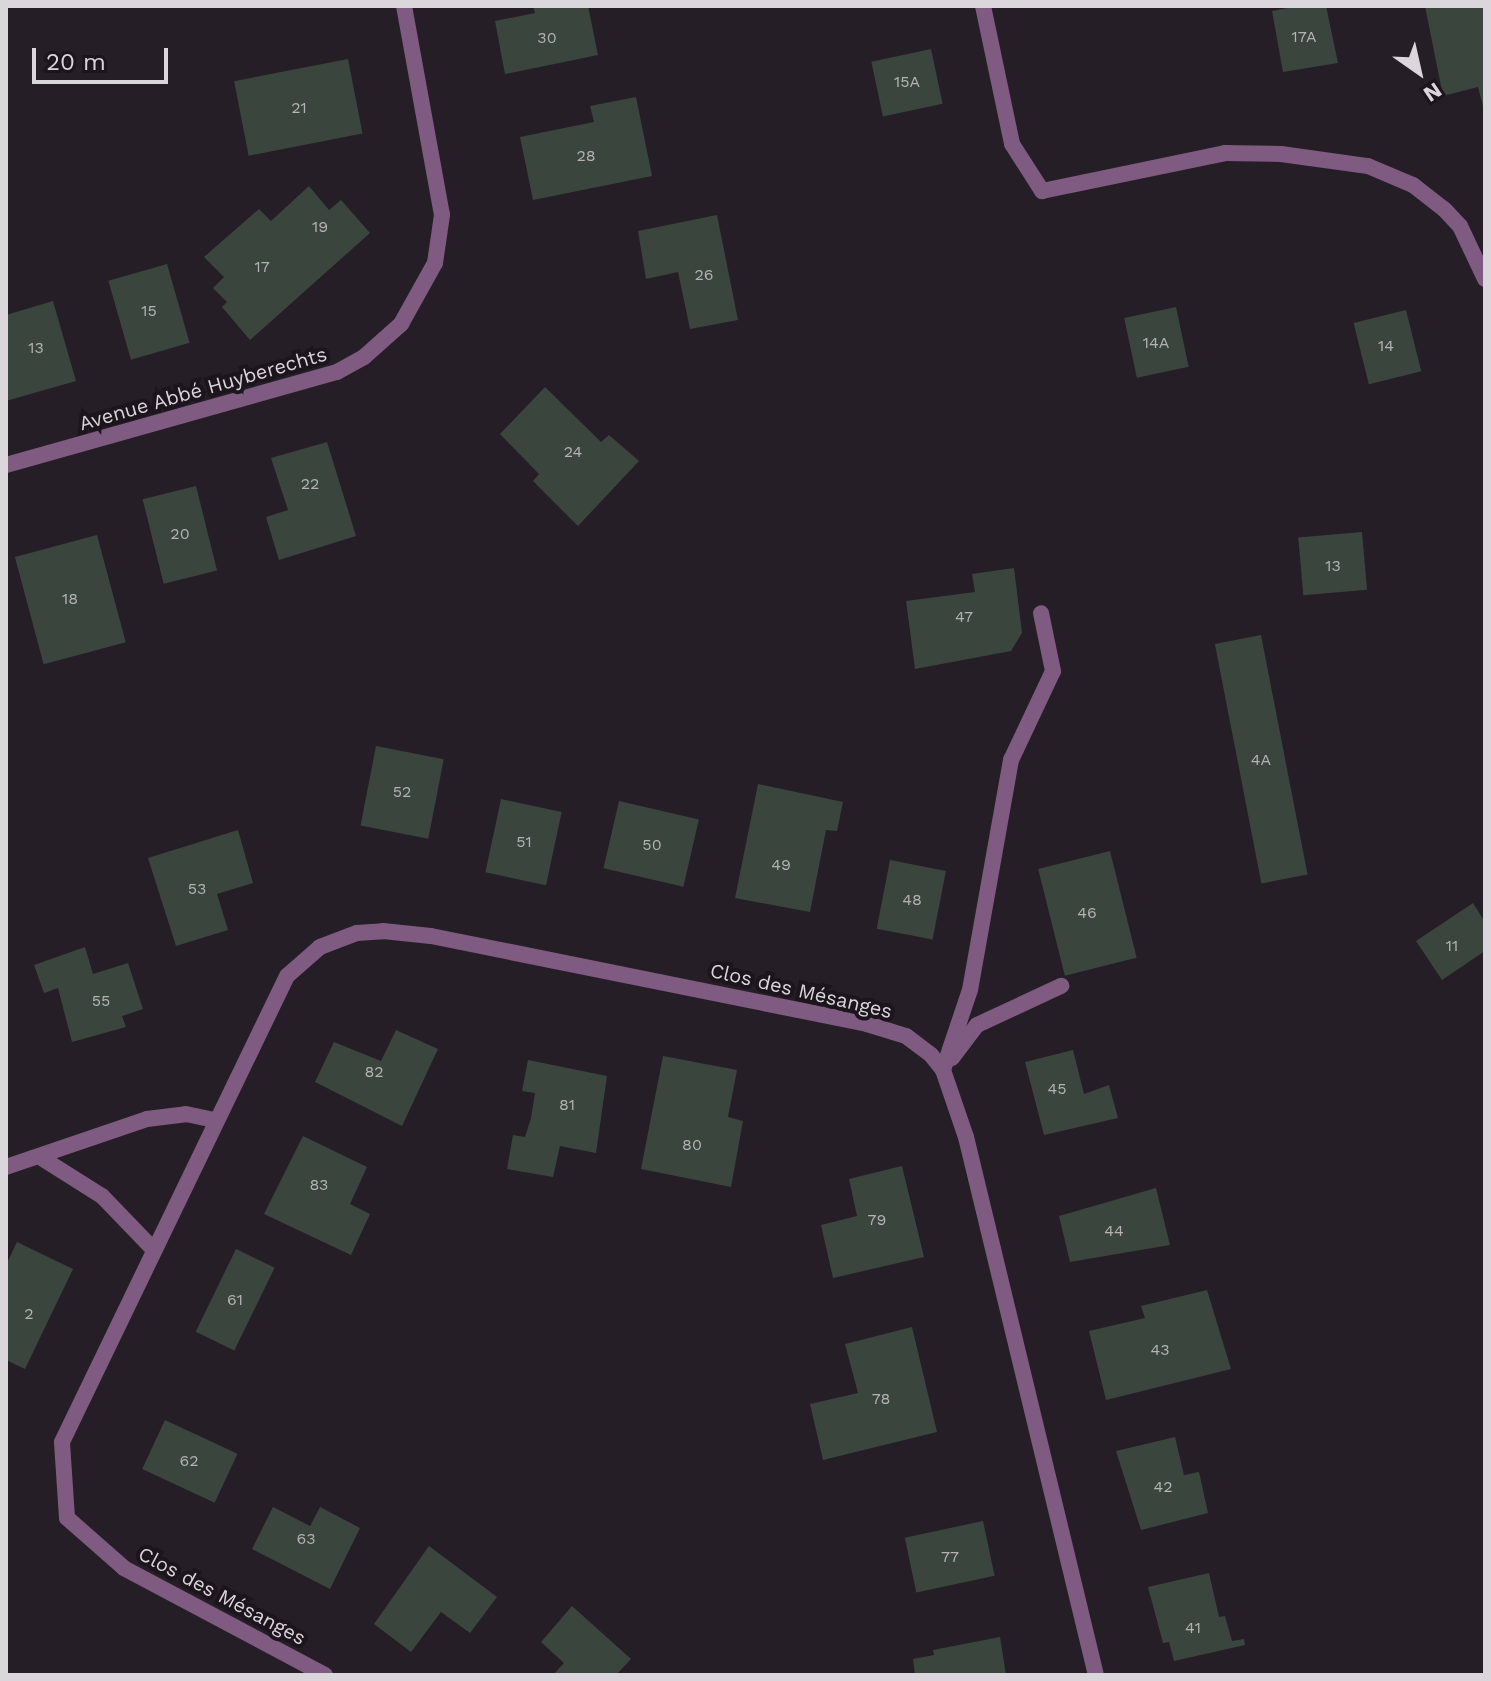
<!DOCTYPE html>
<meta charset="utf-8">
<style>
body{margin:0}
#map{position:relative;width:1491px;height:1681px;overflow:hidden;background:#261e26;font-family:"Work Sans",sans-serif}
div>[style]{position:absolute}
.building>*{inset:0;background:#3a453e;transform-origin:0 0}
.lane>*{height:16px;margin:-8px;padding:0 8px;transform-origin:8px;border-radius:8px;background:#7f5a81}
.street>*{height:16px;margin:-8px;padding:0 8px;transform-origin:8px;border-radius:8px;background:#7f5a81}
span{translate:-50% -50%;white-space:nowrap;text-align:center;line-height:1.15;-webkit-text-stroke:8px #1c151d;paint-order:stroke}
.number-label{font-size:16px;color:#b3b2b4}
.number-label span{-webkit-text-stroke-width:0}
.street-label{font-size:20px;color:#dbd6db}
.frame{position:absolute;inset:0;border:8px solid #dbd6db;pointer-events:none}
.north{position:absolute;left:1379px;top:32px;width:80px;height:80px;-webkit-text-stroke:6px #1c151d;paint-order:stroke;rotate:146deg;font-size:22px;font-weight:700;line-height:32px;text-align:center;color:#dbd6db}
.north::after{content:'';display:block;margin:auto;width:28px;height:36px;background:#dbd6db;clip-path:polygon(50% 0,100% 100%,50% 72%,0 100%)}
.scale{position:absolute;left:32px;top:48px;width:136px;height:36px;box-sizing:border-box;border:4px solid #dbd6db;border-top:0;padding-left:10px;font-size:24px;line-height:28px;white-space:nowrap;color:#dbd6db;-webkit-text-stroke:6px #1c151d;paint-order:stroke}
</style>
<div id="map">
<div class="building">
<div style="clip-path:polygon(533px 6px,588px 6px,598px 55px,505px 74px,495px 21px,535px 13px)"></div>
<div style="clip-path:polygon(1299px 6px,1326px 6px,1338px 63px,1283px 72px,1272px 11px)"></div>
<div style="clip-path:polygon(1425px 6px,1485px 6px,1485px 114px,1478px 87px,1443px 96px)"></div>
<div style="left:931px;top:49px;width:56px;height:61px;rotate:78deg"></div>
<div style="left:348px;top:59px;width:76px;height:116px;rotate:79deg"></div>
<div style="clip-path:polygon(636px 97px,652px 176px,533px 200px,520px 137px,594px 122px,590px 106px)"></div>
<div style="clip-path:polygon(309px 186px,329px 210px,341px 200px,370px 233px,250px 340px,222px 307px,227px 302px,213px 288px,224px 277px,204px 257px,259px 209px,271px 221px)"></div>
<div style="clip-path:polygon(717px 215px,738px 320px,690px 329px,678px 272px,646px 279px,638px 231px)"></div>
<div style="left:167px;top:264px;width:82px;height:61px;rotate:74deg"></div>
<div style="clip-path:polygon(53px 301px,76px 381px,6px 401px,6px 315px)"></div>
<div style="left:1176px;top:307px;width:61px;height:53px;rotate:78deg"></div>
<div style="left:1406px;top:310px;width:63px;height:54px;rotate:76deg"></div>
<div style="clip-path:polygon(545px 387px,601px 442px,609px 435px,639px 461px,578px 526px,533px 481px,539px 474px,500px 434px)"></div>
<div style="clip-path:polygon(327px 442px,356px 536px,279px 560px,266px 517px,288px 510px,271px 458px)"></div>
<div style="left:196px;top:486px;width:87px;height:55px;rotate:76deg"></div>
<div style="left:1362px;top:532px;width:58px;height:64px;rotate:85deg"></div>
<div style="left:97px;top:535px;width:111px;height:85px;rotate:75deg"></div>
<div style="clip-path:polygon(1014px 568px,1022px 633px,1011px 651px,915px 669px,906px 601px,975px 592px,972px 574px)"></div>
<div style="left:1261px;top:635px;width:244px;height:47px;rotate:79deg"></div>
<div style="left:376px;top:746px;width:69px;height:81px;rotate:11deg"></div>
<div style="clip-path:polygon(758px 784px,843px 802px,837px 831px,826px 830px,810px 912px,735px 898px)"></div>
<div style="left:501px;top:799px;width:62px;height:75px;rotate:12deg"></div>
<div style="left:619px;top:801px;width:82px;height:69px;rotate:13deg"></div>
<div style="clip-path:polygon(238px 830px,253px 883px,217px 894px,228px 930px,176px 946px,148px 858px)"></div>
<div style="left:1110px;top:851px;width:110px;height:74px;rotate:76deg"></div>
<div style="left:890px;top:860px;width:57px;height:70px;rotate:11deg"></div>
<div style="clip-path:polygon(1473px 903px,1485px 922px,1485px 951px,1442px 980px,1416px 941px)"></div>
<div style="clip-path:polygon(85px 947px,93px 974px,128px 963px,143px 1009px,122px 1016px,126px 1027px,72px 1042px,58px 988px,44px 993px,34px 965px)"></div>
<div style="clip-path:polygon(396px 1030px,438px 1049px,402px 1126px,315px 1082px,334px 1042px,381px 1061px)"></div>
<div style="clip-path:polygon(1073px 1050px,1084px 1094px,1109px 1085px,1118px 1118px,1044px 1135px,1025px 1062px)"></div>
<div style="clip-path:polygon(663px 1056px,737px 1070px,728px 1117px,743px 1121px,731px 1187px,641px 1169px)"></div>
<div style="clip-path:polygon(528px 1060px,607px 1076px,596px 1153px,560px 1146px,553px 1177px,507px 1169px,513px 1135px,525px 1137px,531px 1118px,535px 1093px,522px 1091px)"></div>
<div style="clip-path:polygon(303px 1136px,367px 1167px,350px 1204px,370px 1214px,351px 1255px,264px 1214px)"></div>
<div style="clip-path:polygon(902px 1166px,924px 1257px,833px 1278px,821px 1225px,857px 1216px,849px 1179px)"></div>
<div style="clip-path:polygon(1156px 1188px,1170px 1245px,1070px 1262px,1059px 1216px)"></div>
<div style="clip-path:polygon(17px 1242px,73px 1269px,25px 1369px,6px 1360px,6px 1265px)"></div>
<div style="left:236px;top:1249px;width:43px;height:92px;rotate:26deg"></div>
<div style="clip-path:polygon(1207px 1290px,1231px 1369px,1106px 1400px,1089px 1331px,1145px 1318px,1141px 1306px)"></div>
<div style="clip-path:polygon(912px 1327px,937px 1432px,823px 1460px,810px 1404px,858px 1393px,845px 1344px)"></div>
<div style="left:165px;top:1420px;width:80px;height:54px;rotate:25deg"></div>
<div style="clip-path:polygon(1175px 1437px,1184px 1475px,1199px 1472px,1208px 1513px,1141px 1530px,1116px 1451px)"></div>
<div style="clip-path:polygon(273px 1507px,310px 1526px,320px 1507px,360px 1528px,330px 1589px,252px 1549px)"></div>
<div style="left:983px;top:1521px;width:56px;height:80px;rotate:78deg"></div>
<div style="clip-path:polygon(429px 1546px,497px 1597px,470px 1633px,441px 1612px,411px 1652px,374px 1624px)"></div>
<div style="clip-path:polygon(1209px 1573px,1219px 1617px,1225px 1616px,1232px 1641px,1244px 1639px,1245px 1645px,1174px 1661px,1169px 1642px,1163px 1643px,1148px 1587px)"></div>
<div style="clip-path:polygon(572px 1606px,631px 1659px,616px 1675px,553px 1675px,564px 1663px,541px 1642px)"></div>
<div style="clip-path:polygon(1000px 1637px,1006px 1675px,915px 1675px,913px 1659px,934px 1655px,933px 1650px)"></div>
</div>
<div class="lane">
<div style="left:952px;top:1058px;width:41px;rotate:-52.9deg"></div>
<div style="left:977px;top:1025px;width:93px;rotate:-24.9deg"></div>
<div style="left:943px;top:1070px;width:84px;rotate:-71.4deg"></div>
<div style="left:970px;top:990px;width:234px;rotate:-79.9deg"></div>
<div style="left:1011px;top:760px;width:98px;rotate:-64.7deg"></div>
<div style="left:1053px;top:671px;width:59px;rotate:-101.7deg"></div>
</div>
<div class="street">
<div style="left:983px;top:6px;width:141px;rotate:78.1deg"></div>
<div style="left:1012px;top:144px;width:56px;rotate:57.4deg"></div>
<div style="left:1042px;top:191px;width:187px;rotate:-11.7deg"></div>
<div style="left:1225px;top:153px;width:56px;rotate:1deg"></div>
<div style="left:1281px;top:154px;width:88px;rotate:7.9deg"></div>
<div style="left:1368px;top:166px;width:49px;rotate:22.9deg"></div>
<div style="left:1413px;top:185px;width:39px;rotate:38deg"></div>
<div style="left:1444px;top:209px;width:23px;rotate:47deg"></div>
<div style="left:1460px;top:226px;width:59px;rotate:64.7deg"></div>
<div style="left:6px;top:465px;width:344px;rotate:-15.7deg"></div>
<div style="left:337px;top:372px;width:31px;rotate:-29deg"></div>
<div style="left:364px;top:357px;width:50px;rotate:-41.7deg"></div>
<div style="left:401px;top:324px;width:70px;rotate:-60.9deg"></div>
<div style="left:435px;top:263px;width:49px;rotate:-81.7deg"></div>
<div style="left:442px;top:215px;width:212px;rotate:-100.3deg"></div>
<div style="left:40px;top:1157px;width:73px;rotate:32.2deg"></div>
<div style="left:102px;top:1196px;width:75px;rotate:46.1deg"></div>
<div style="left:6px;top:1167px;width:149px;rotate:-18.8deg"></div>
<div style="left:147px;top:1119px;width:39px;rotate:-7deg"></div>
<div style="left:186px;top:1114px;width:29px;rotate:12deg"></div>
<div style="left:325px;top:1675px;width:228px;rotate:-152deg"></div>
<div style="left:124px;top:1568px;width:76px;rotate:-138.7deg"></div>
<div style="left:67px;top:1518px;width:76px;rotate:-93.8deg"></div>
<div style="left:62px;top:1442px;width:517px;rotate:-64.23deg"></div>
<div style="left:287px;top:976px;width:44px;rotate:-41.3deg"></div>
<div style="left:320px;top:947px;width:40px;rotate:-21deg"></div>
<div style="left:357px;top:933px;width:26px;rotate:-4deg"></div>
<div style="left:383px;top:931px;width:48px;rotate:5.9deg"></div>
<div style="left:431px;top:936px;width:445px;rotate:11.4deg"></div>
<div style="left:867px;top:1024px;width:41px;rotate:17.1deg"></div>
<div style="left:906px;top:1036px;width:31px;rotate:37deg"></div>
<div style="left:931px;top:1055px;width:19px;rotate:51deg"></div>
<div style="left:943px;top:1070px;width:71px;rotate:71.1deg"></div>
<div style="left:966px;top:1137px;width:553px;rotate:76.42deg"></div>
</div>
<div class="number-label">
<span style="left:1304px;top:37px">17A</span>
<span style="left:547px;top:38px">30</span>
<span style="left:907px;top:82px">15A</span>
<span style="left:299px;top:108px">21</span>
<span style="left:586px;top:156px">28</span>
<span style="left:320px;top:227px">19</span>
<span style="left:262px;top:267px">17</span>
<span style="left:704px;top:275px">26</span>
<span style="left:149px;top:311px">15</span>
<span style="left:1156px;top:343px">14A</span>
<span style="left:1386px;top:346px">14</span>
<span style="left:36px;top:348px">13</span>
<span style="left:573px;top:452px">24</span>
<span style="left:310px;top:484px">22</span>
<span style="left:180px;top:534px">20</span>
<span style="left:1333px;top:566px">13</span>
<span style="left:70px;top:599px">18</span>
<span style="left:964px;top:617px">47</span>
<span style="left:1261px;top:760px">4A</span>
<span style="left:402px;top:792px">52</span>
<span style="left:524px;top:842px">51</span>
<span style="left:652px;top:845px">50</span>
<span style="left:781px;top:865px">49</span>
<span style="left:197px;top:889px">53</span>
<span style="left:912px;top:900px">48</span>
<span style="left:1087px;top:913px">46</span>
<span style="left:1452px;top:946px">11</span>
<span style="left:101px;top:1001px">55</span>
<span style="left:374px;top:1072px">82</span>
<span style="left:1057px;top:1089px">45</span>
<span style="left:567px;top:1105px">81</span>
<span style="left:692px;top:1145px">80</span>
<span style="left:319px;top:1185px">83</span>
<span style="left:877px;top:1220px">79</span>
<span style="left:1114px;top:1231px">44</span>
<span style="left:235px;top:1300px">61</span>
<span style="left:29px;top:1314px">2</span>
<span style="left:1160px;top:1350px">43</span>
<span style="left:881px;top:1399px">78</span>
<span style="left:189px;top:1461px">62</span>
<span style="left:1163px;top:1487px">42</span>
<span style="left:306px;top:1539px">63</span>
<span style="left:950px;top:1557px">77</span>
<span style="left:1193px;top:1628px">41</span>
</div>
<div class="street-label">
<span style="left:203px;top:389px;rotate:-16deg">Avenue Abbé Huyberechts</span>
<span style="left:801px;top:991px;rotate:13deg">Clos des Mésanges</span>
<span style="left:222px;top:1596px;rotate:28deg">Clos des Mésanges</span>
</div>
<div class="frame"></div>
<div class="north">N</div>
<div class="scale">20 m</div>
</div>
